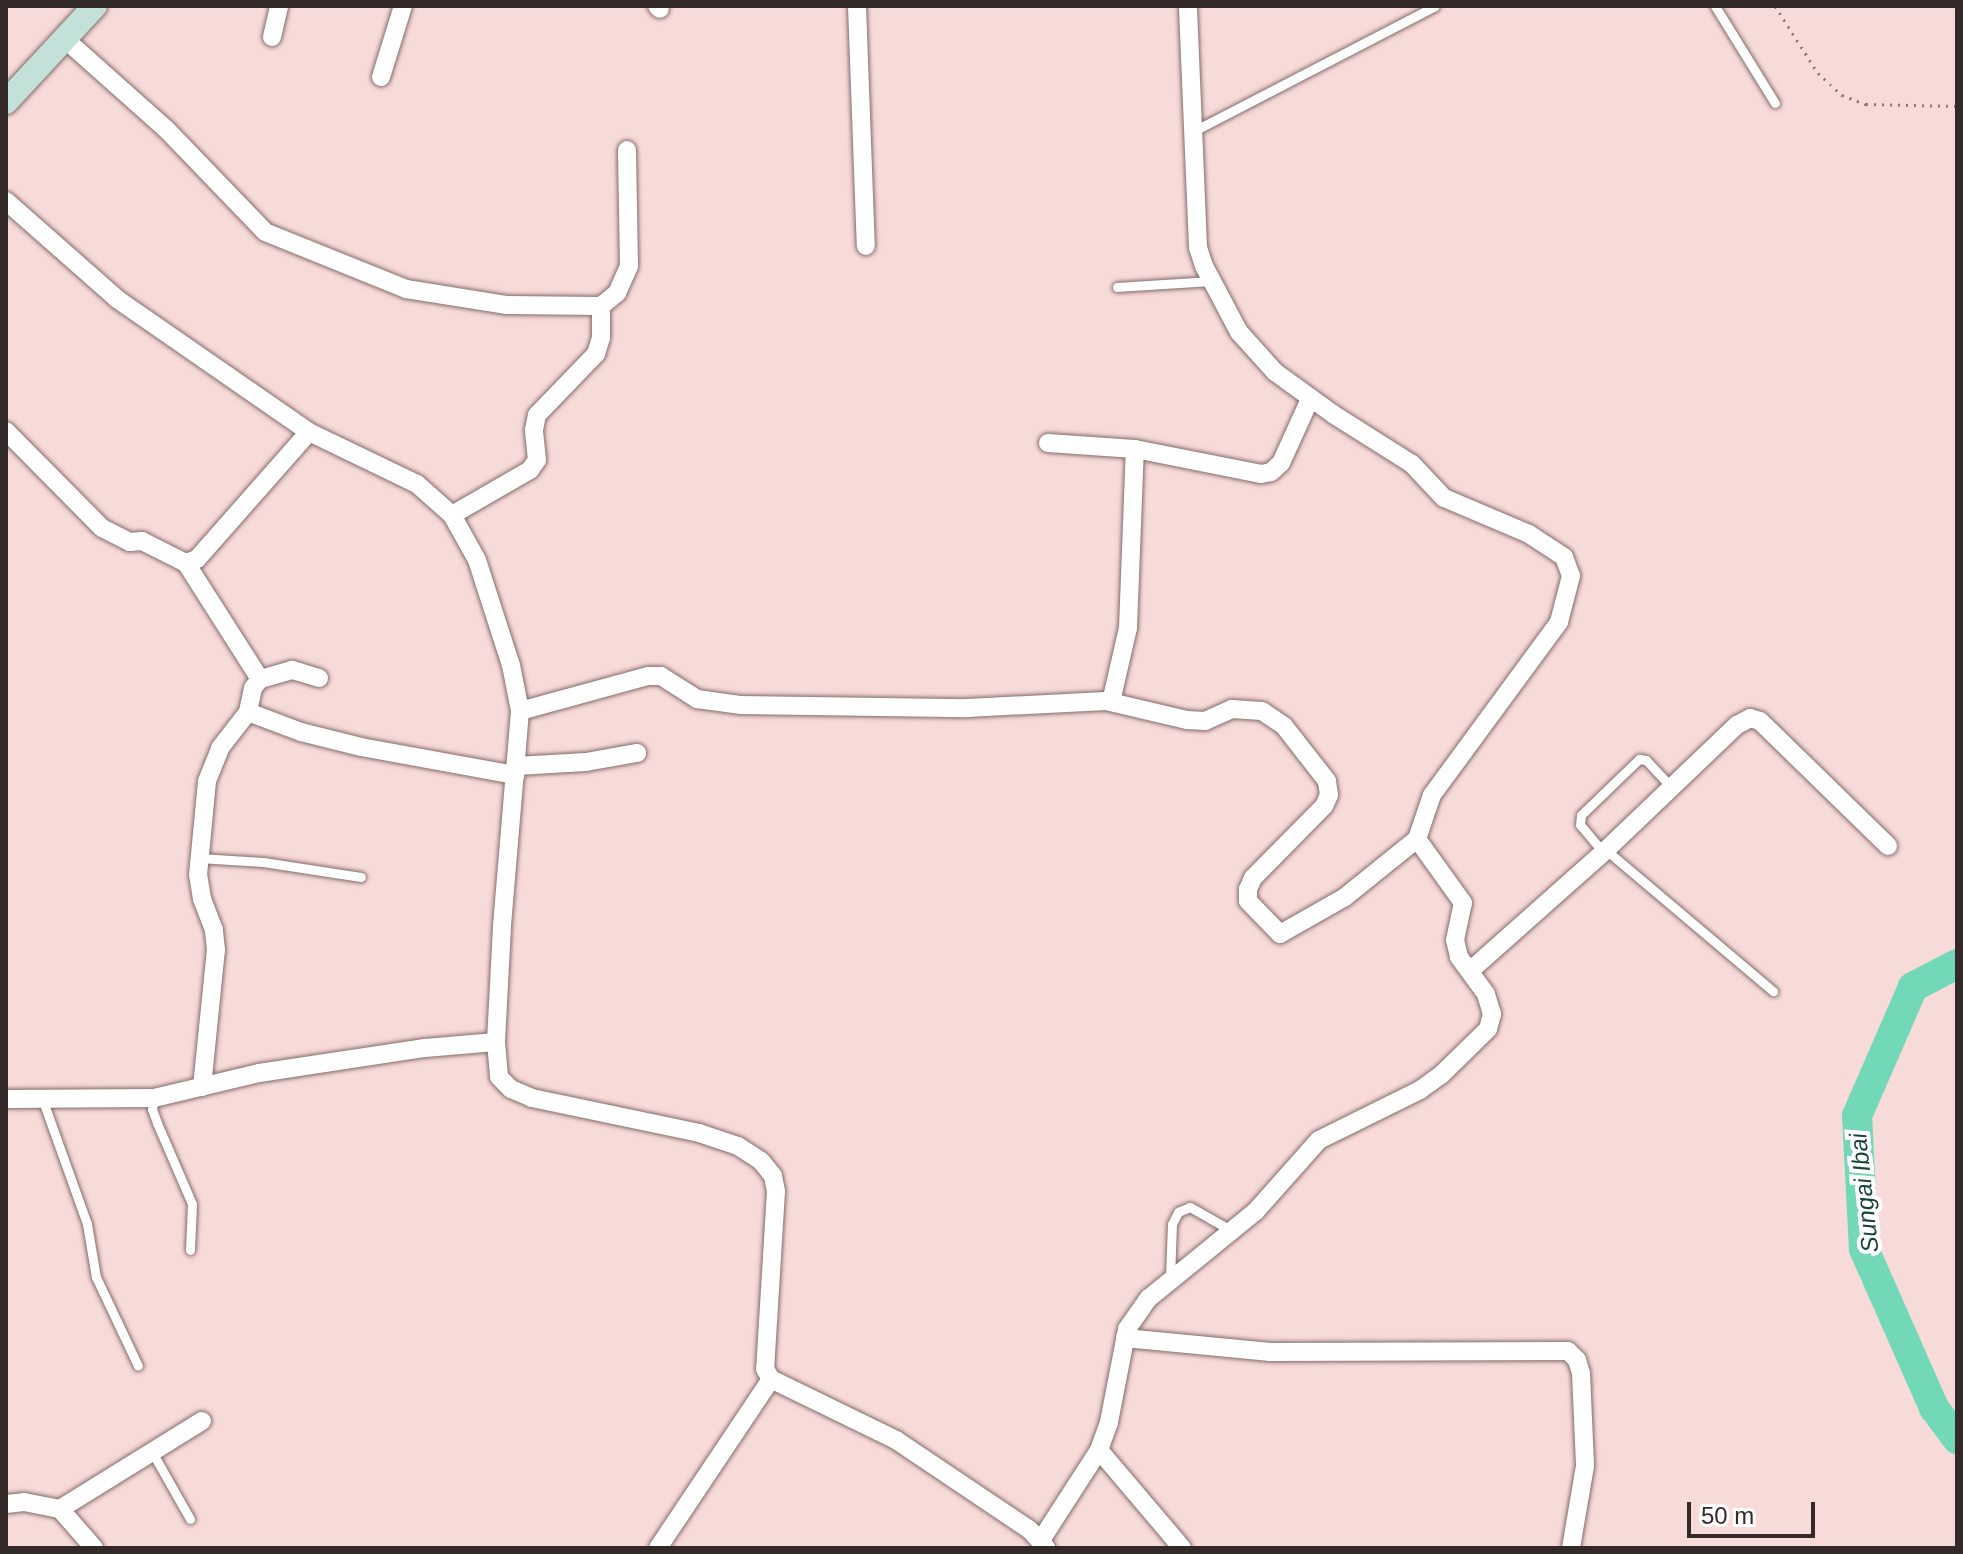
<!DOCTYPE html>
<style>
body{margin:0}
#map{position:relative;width:1963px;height:1554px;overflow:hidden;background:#f7dbd9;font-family:Helvetica,sans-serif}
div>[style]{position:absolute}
.river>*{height:30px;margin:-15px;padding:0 15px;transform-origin:15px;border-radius:15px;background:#72d8b7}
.path>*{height:3px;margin-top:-1.5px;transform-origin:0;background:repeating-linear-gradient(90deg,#8c7a78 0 2px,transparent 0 8px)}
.roads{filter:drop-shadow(0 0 2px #846b6a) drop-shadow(0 0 2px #846b6a)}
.lane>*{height:9px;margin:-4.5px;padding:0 4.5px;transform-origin:4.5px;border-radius:4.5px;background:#fff}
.street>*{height:18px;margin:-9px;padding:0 9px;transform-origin:9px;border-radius:9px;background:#fff}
.secondary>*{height:24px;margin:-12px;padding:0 12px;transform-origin:12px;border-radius:12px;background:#c4e1d9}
span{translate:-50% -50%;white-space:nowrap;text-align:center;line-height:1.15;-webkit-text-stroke:8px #fff;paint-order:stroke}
.water-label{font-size:24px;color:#174437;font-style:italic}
.frame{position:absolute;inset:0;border:8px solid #332928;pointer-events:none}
.scale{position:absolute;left:1687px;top:1502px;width:128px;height:36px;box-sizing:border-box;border:4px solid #332928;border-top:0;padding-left:10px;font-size:24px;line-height:28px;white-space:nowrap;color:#332928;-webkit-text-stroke:6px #fff;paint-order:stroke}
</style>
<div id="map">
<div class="river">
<div style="left:1957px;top:964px;width:50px;rotate:152.4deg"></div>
<div style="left:1913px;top:987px;width:141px;rotate:113.5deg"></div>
<div style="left:1857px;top:1116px;width:133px;rotate:87deg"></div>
<div style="left:1864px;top:1249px;width:174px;rotate:66.2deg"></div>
<div style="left:1934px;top:1408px;width:39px;rotate:53deg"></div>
</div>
<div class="path">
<div style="left:1775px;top:6px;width:80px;rotate:57.3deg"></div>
<div style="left:1818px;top:73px;width:33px;rotate:43deg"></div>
<div style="left:1842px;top:95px;width:26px;rotate:21deg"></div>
<div style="left:1866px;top:104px;width:91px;rotate:1.3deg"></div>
</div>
<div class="roads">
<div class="lane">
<div style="left:1715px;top:6px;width:114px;rotate:58.3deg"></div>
<div style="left:1194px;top:131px;width:271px;rotate:-27.4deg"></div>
<div style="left:1117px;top:287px;width:94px;rotate:-3.7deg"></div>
<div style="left:1606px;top:850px;width:219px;rotate:40.2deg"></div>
<div style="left:1603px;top:852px;width:35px;rotate:-130deg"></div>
<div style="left:1580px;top:825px;width:10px;rotate:-84deg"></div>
<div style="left:1581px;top:815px;width:81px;rotate:-44deg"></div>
<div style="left:1639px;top:759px;width:7px;rotate:8deg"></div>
<div style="left:1646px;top:760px;width:35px;rotate:47deg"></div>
<div style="left:199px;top:858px;width:64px;rotate:3.6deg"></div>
<div style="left:263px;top:862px;width:99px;rotate:8.7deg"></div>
<div style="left:154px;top:1098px;width:11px;rotate:100deg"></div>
<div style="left:152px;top:1109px;width:15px;rotate:70deg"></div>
<div style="left:157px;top:1123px;width:88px;rotate:66.6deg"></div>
<div style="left:192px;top:1204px;width:46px;rotate:92.5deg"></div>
<div style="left:43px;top:1101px;width:131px;rotate:70.3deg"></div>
<div style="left:87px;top:1224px;width:54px;rotate:80.4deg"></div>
<div style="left:96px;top:1277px;width:98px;rotate:64.7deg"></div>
<div style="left:1170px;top:1278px;width:54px;rotate:-87.9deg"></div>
<div style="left:1172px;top:1224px;width:13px;rotate:-63deg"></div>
<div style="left:1178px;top:1212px;width:13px;rotate:-23deg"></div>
<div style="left:1190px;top:1207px;width:48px;rotate:29.7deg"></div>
<div style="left:152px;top:1452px;width:77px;rotate:60.4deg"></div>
</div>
<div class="street">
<div style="left:657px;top:6px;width:4px;rotate:45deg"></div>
<div style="left:857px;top:6px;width:240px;rotate:87.9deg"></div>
<div style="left:272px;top:37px;width:32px;rotate:-77deg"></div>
<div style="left:66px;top:40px;width:135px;rotate:41.7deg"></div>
<div style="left:167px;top:130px;width:141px;rotate:46.1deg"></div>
<div style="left:265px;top:232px;width:152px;rotate:22deg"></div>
<div style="left:406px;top:289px;width:101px;rotate:9.1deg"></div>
<div style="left:506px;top:305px;width:95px;rotate:0.6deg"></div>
<div style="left:601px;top:306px;width:21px;rotate:-39deg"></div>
<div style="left:617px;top:293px;width:30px;rotate:-66deg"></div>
<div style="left:629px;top:266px;width:116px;rotate:-91deg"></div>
<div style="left:381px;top:77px;width:74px;rotate:-72.8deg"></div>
<div style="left:6px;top:201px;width:148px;rotate:41.4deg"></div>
<div style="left:117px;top:299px;width:234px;rotate:34.7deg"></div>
<div style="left:309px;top:432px;width:120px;rotate:25.7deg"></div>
<div style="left:417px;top:484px;width:47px;rotate:41.5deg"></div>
<div style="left:452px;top:515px;width:51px;rotate:60.9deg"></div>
<div style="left:477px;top:560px;width:110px;rotate:72.1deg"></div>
<div style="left:511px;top:665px;width:47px;rotate:78.9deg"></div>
<div style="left:520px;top:711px;width:217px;rotate:94.8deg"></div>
<div style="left:502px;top:927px;width:115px;rotate:93deg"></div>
<div style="left:496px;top:1042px;width:35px;rotate:85deg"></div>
<div style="left:499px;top:1077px;width:17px;rotate:45deg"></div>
<div style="left:511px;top:1089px;width:23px;rotate:23deg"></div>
<div style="left:532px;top:1098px;width:171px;rotate:11.8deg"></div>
<div style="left:699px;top:1133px;width:41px;rotate:18.4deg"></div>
<div style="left:738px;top:1146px;width:27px;rotate:33deg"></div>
<div style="left:761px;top:1161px;width:19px;rotate:51deg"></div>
<div style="left:773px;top:1176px;width:15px;rotate:79deg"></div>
<div style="left:776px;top:1191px;width:178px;rotate:93.5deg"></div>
<div style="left:765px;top:1369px;width:12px;rotate:59deg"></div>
<div style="left:771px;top:1379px;width:139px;rotate:26deg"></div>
<div style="left:896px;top:1440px;width:161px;rotate:33.9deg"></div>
<div style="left:1030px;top:1530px;width:24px;rotate:48deg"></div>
<div style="left:6px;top:431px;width:136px;rotate:45.3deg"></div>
<div style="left:102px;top:528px;width:31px;rotate:27deg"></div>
<div style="left:130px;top:542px;width:12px;rotate:-5deg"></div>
<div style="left:142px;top:541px;width:49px;rotate:26.6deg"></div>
<div style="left:186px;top:563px;width:12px;rotate:-20deg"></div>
<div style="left:197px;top:559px;width:169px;rotate:-48.6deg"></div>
<div style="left:1048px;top:443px;width:87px;rotate:3.9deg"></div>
<div style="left:1135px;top:449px;width:128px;rotate:11.2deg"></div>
<div style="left:1261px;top:474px;width:10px;rotate:-11deg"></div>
<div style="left:1271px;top:472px;width:13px;rotate:-42deg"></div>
<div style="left:1281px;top:463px;width:70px;rotate:-65.6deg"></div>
<div style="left:452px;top:515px;width:90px;rotate:-30deg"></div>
<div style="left:530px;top:470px;width:12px;rotate:-55deg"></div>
<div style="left:537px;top:460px;width:30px;rotate:-96deg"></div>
<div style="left:534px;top:430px;width:15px;rotate:-79deg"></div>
<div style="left:537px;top:415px;width:85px;rotate:-46deg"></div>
<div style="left:596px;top:354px;width:17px;rotate:-73deg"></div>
<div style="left:601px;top:338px;width:32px;rotate:-90deg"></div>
<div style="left:186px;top:563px;width:138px;rotate:57.5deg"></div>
<div style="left:319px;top:678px;width:28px;rotate:-163deg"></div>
<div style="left:292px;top:670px;width:33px;rotate:164deg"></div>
<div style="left:260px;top:679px;width:11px;rotate:128deg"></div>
<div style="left:253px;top:688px;width:25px;rotate:102deg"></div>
<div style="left:248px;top:712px;width:57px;rotate:20.7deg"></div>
<div style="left:301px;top:732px;width:62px;rotate:14deg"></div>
<div style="left:361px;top:747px;width:157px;rotate:10.3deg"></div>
<div style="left:1111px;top:702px;width:76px;rotate:-77.1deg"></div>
<div style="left:1128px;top:628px;width:179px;rotate:-87.8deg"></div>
<div style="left:520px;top:711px;width:133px;rotate:-15.3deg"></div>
<div style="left:648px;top:676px;width:13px"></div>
<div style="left:661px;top:676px;width:43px;rotate:32.6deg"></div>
<div style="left:697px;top:699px;width:43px;rotate:7.9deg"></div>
<div style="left:740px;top:705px;width:227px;rotate:0.8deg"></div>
<div style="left:967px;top:708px;width:139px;rotate:-2.9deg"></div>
<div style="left:1106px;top:701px;width:83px;rotate:13.2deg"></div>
<div style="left:1187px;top:720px;width:18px;rotate:3deg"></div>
<div style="left:1205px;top:721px;width:30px;rotate:-24deg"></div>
<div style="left:1232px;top:709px;width:30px;rotate:4deg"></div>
<div style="left:1262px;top:711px;width:27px;rotate:34deg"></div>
<div style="left:1284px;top:726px;width:70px;rotate:52deg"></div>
<div style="left:1327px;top:781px;width:14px;rotate:82deg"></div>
<div style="left:1329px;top:795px;width:12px;rotate:114deg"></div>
<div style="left:1324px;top:806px;width:101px;rotate:134.6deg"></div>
<div style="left:1253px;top:878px;width:12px;rotate:114deg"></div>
<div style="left:1248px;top:889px;width:12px;rotate:90deg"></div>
<div style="left:1248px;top:901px;width:46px;rotate:45.9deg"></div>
<div style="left:1280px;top:934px;width:75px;rotate:-29.6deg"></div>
<div style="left:1345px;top:897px;width:92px;rotate:-38.9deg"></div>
<div style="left:516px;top:766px;width:70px;rotate:-3.3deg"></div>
<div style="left:586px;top:762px;width:52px;rotate:-10deg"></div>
<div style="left:1471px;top:970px;width:181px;rotate:-41.6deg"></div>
<div style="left:1606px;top:850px;width:181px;rotate:-43.7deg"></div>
<div style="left:1737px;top:725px;width:15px;rotate:-28deg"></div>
<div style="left:1750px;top:718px;width:10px;rotate:17deg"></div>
<div style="left:1760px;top:721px;width:179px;rotate:44.3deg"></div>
<div style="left:202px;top:1087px;width:138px;rotate:-84.2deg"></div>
<div style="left:216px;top:950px;width:20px;rotate:-96deg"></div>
<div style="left:214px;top:930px;width:33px;rotate:-111deg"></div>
<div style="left:202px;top:899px;width:24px;rotate:-99deg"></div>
<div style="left:198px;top:875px;width:94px;rotate:-84.5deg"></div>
<div style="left:207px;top:781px;width:35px;rotate:-68deg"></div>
<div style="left:220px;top:748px;width:46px;rotate:-52.1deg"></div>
<div style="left:6px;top:1099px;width:148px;rotate:-0.4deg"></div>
<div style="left:154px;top:1098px;width:108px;rotate:-13.4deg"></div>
<div style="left:259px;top:1073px;width:168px;rotate:-8.6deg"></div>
<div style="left:425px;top:1048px;width:71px;rotate:-4.8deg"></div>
<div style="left:1125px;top:1338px;width:146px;rotate:5.5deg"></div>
<div style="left:1270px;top:1352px;width:298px;rotate:-0.2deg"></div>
<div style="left:1568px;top:1351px;width:13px;rotate:45deg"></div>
<div style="left:1577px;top:1360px;width:14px;rotate:73deg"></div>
<div style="left:1581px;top:1373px;width:93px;rotate:87.5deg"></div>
<div style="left:1585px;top:1466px;width:83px;rotate:99.7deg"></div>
<div style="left:1099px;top:1450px;width:128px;rotate:49.7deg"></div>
<div style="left:6px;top:1504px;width:18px;rotate:-6deg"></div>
<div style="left:24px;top:1502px;width:37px;rotate:11deg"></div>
<div style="left:60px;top:1509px;width:52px;rotate:48.9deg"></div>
<div style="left:60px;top:1509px;width:167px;rotate:-31.8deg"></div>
<div style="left:1041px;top:1540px;width:107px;rotate:-57.2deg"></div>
<div style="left:1099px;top:1450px;width:30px;rotate:-70deg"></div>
<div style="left:1109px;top:1422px;width:95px;rotate:-79deg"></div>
<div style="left:1127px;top:1329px;width:38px;rotate:-55deg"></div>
<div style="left:1149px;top:1298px;width:136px;rotate:-39.1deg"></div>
<div style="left:1255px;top:1212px;width:96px;rotate:-48.4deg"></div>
<div style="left:1319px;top:1140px;width:113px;rotate:-26.3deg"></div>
<div style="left:1420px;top:1090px;width:26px;rotate:-36deg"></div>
<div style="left:1441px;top:1075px;width:66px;rotate:-44.4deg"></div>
<div style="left:1488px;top:1029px;width:16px;rotate:-75deg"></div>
<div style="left:1492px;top:1014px;width:21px;rotate:-107deg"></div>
<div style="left:1486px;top:994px;width:46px;rotate:-126.1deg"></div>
<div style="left:1459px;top:957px;width:17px;rotate:-103deg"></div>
<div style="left:1455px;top:940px;width:38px;rotate:-78deg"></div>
<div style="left:1463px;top:903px;width:79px;rotate:-125.7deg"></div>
<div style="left:1417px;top:839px;width:46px;rotate:-71.2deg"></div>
<div style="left:1432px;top:795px;width:215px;rotate:-53.7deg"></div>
<div style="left:1559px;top:622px;width:48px;rotate:-75.4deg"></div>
<div style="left:1571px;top:576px;width:20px;rotate:-110deg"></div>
<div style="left:1564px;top:557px;width:42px;rotate:-146.7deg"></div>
<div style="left:1529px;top:534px;width:92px;rotate:-157deg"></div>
<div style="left:1444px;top:498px;width:47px;rotate:-133.3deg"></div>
<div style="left:1412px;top:464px;width:93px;rotate:-147.7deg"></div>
<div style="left:1333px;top:414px;width:72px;rotate:-144.1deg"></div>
<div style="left:1275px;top:372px;width:54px;rotate:-132deg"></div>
<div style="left:1239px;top:332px;width:75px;rotate:-117.9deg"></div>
<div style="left:1204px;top:266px;width:20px;rotate:-108deg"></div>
<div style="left:1198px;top:247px;width:241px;rotate:-92.4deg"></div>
<div style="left:658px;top:1548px;width:203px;rotate:-56.2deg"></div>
</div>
<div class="secondary">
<div style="left:6px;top:102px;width:131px;rotate:-47.2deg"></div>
</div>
</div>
<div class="water-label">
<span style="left:1864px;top:1193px;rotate:-96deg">Sungai Ibai</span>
</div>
<div class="frame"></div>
<div class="scale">50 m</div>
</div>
